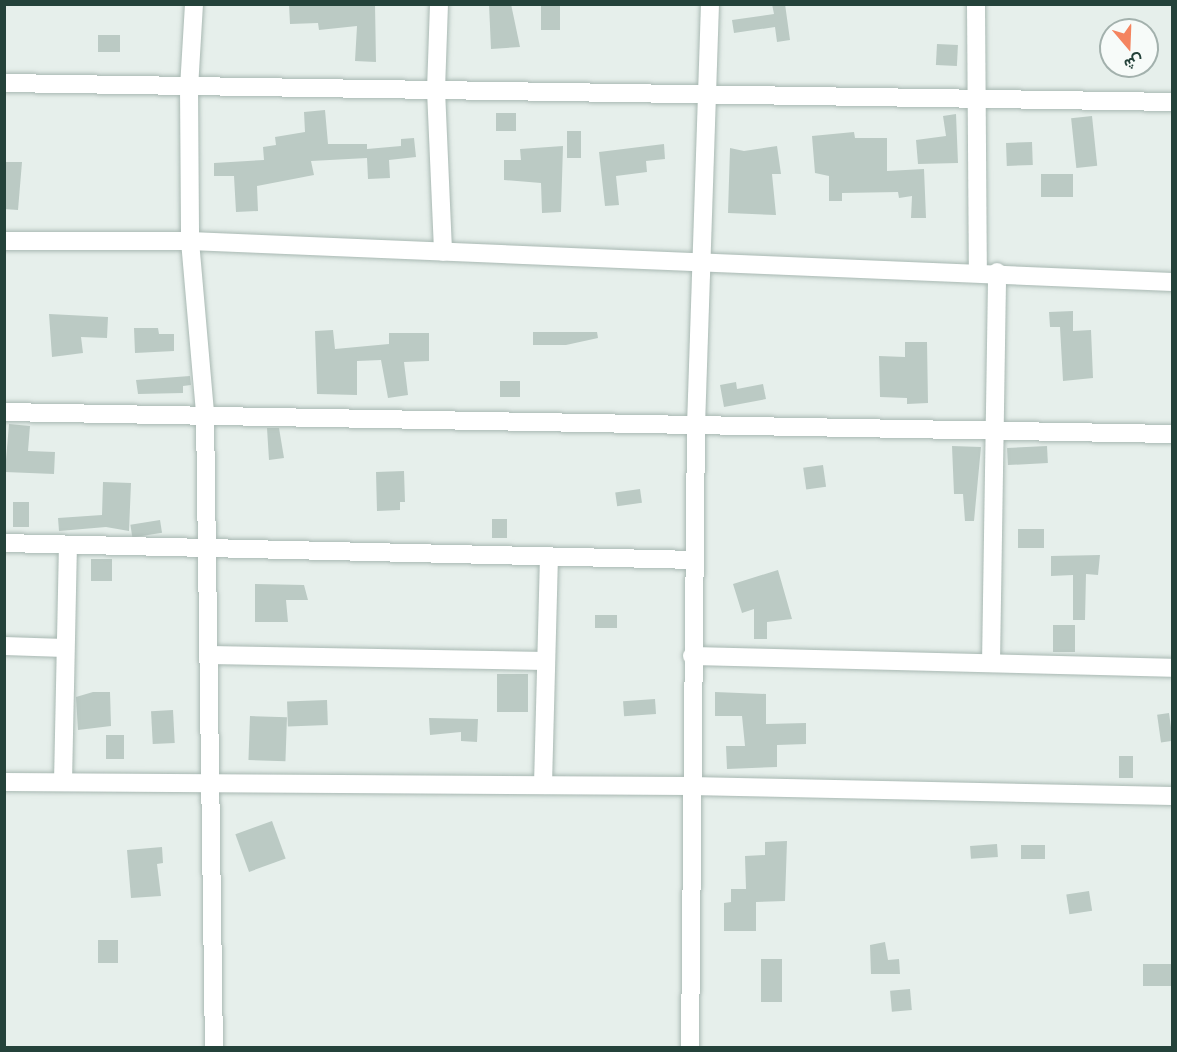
<!DOCTYPE html>
<meta charset="utf-8">
<style>
body{margin:0}
#map{position:relative;width:1177px;height:1052px;overflow:hidden;background:#e6efeb;font-family:Commissioner,Vazirmatn,sans-serif}
div>[style]{position:absolute}
.building>*{inset:0;background:#bbcac4;transform-origin:0 0}
.roads{filter:drop-shadow(0 0 2px #a8b8b2) drop-shadow(0 0 2px #a8b8b2)}
.street>*{height:18px;margin:-9px;padding:0 9px;transform-origin:9px;border-radius:9px;background:#fff}
span{translate:-50% -50%;white-space:nowrap;text-align:center;line-height:1.15;-webkit-text-stroke:5px #f7fbf9;paint-order:stroke}
.frame{position:absolute;inset:0;border:6px solid #24423a;pointer-events:none}
.north{position:absolute;left:1099px;top:18px;width:60px;height:60px;box-sizing:border-box;background:#f7fbf9;border:2px solid #a3b1ad;border-radius:50%;rotate:161deg;font-size:16px;font-weight:700;line-height:24px;text-align:center;color:#24423a}
.north::after{content:'';display:block;margin:auto;width:21px;height:27px;background:#f4845f;clip-path:polygon(50% 0,100% 100%,50% 72%,0 100%)}
</style>
<div id="map">
<div class="building">
<div style="clip-path:polygon(289px 4px,375px 4px,376px 62px,355px 61px,357px 26px,319px 30px,318px 23px,290px 24px)"></div>
<div style="clip-path:polygon(489px 4px,511px 4px,520px 47px,491px 49px)"></div>
<div style="left:541px;top:4px;width:19px;height:26px"></div>
<div style="clip-path:polygon(772px 4px,785px 4px,790px 40px,777px 42px,775px 27px,734px 33px,732px 20px,774px 14px)"></div>
<div style="left:98px;top:35px;width:22px;height:17px"></div>
<div style="left:937px;top:44px;width:21px;height:21px;rotate:3deg"></div>
<div style="clip-path:polygon(325px 110px,328px 144px,367px 144px,367px 149px,401px 146px,401px 139px,414px 138px,416px 157px,389px 160px,390px 178px,368px 179px,367px 158px,311px 161px,314px 175px,257px 186px,258px 211px,236px 212px,234px 176px,214px 176px,214px 163px,264px 160px,263px 147px,276px 145px,275px 137px,305px 132px,304px 112px)"></div>
<div style="left:496px;top:113px;width:20px;height:18px"></div>
<div style="clip-path:polygon(956px 114px,958px 163px,918px 164px,916px 140px,946px 136px,943px 116px)"></div>
<div style="left:1092px;top:116px;width:50px;height:21px;rotate:84deg"></div>
<div style="left:567px;top:131px;width:14px;height:27px"></div>
<div style="clip-path:polygon(854px 132px,855px 138px,887px 138px,887px 171px,924px 169px,926px 218px,911px 218px,912px 196px,899px 198px,898px 192px,842px 193px,842px 201px,829px 201px,829px 176px,815px 173px,812px 136px)"></div>
<div style="left:1032px;top:142px;width:23px;height:26px;rotate:88deg"></div>
<div style="clip-path:polygon(664px 144px,665px 159px,646px 161px,647px 172px,616px 176px,619px 205px,605px 206px,599px 152px)"></div>
<div style="clip-path:polygon(563px 146px,561px 212px,542px 213px,541px 183px,504px 180px,504px 160px,521px 160px,520px 149px)"></div>
<div style="clip-path:polygon(777px 146px,781px 174px,772px 174px,776px 215px,728px 213px,730px 148px,744px 151px)"></div>
<div style="clip-path:polygon(4px 162px,22px 162px,18px 210px,4px 209px)"></div>
<div style="left:1041px;top:174px;width:32px;height:23px"></div>
<div style="clip-path:polygon(1073px 311px,1073px 331px,1091px 330px,1093px 378px,1063px 381px,1060px 327px,1050px 327px,1049px 312px)"></div>
<div style="clip-path:polygon(49px 314px,108px 317px,107px 338px,81px 337px,83px 353px,52px 357px)"></div>
<div style="clip-path:polygon(134px 328px,158px 328px,159px 334px,174px 334px,174px 351px,135px 353px)"></div>
<div style="clip-path:polygon(333px 330px,335px 349px,389px 344px,389px 333px,429px 333px,429px 361px,404px 362px,408px 395px,388px 398px,381px 360px,357px 361px,357px 395px,317px 394px,315px 331px)"></div>
<div style="clip-path:polygon(533px 332px,597px 332px,598px 338px,566px 345px,533px 345px)"></div>
<div style="clip-path:polygon(905px 342px,927px 342px,928px 403px,907px 404px,907px 398px,880px 397px,879px 356px,905px 357px)"></div>
<div style="clip-path:polygon(190px 376px,191px 385px,183px 386px,183px 393px,138px 394px,136px 380px)"></div>
<div style="left:520px;top:381px;width:16px;height:20px;rotate:90deg"></div>
<div style="clip-path:polygon(736px 382px,737px 389px,763px 384px,766px 399px,724px 407px,720px 385px)"></div>
<div style="clip-path:polygon(9px 424px,30px 426px,28px 451px,55px 452px,54px 474px,5px 472px)"></div>
<div style="clip-path:polygon(267px 428px,279px 428px,284px 458px,269px 460px)"></div>
<div style="clip-path:polygon(952px 446px,981px 447px,974px 521px,965px 521px,963px 494px,954px 494px)"></div>
<div style="left:1047px;top:446px;width:17px;height:40px;rotate:87deg"></div>
<div style="left:823px;top:465px;width:22px;height:20px;rotate:82deg"></div>
<div style="clip-path:polygon(404px 471px,405px 502px,400px 502px,400px 510px,377px 511px,376px 472px)"></div>
<div style="clip-path:polygon(103px 482px,131px 483px,129px 531px,106px 527px,59px 531px,58px 518px,102px 515px)"></div>
<div style="left:640px;top:489px;width:14px;height:25px;rotate:82deg"></div>
<div style="left:13px;top:502px;width:16px;height:25px"></div>
<div style="left:492px;top:519px;width:15px;height:19px"></div>
<div style="left:160px;top:520px;width:13px;height:30px;rotate:81deg"></div>
<div style="left:1018px;top:529px;width:26px;height:19px"></div>
<div style="clip-path:polygon(1100px 555px,1098px 575px,1086px 574px,1085px 620px,1073px 620px,1073px 575px,1051px 576px,1051px 556px)"></div>
<div style="left:91px;top:559px;width:21px;height:22px"></div>
<div style="clip-path:polygon(778px 570px,792px 619px,767px 622px,767px 639px,754px 639px,754px 609px,742px 613px,733px 584px)"></div>
<div style="clip-path:polygon(255px 584px,304px 585px,308px 600px,286px 600px,288px 622px,255px 622px)"></div>
<div style="left:617px;top:615px;width:13px;height:22px;rotate:90deg"></div>
<div style="left:1053px;top:625px;width:22px;height:27px"></div>
<div style="left:528px;top:674px;width:38px;height:31px;rotate:90deg"></div>
<div style="clip-path:polygon(93px 692px,110px 692px,111px 726px,78px 730px,76px 697px)"></div>
<div style="clip-path:polygon(715px 692px,766px 694px,766px 724px,806px 723px,806px 744px,777px 745px,777px 767px,727px 769px,726px 746px,745px 746px,742px 716px,715px 716px)"></div>
<div style="left:655px;top:699px;width:15px;height:32px;rotate:86deg"></div>
<div style="left:327px;top:700px;width:25px;height:40px;rotate:88deg"></div>
<div style="left:173px;top:710px;width:33px;height:22px;rotate:87deg"></div>
<div style="left:1169px;top:713px;width:28px;height:12px;rotate:82deg"></div>
<div style="left:250px;top:716px;width:37px;height:44px;rotate:2deg"></div>
<div style="clip-path:polygon(429px 718px,478px 719px,477px 742px,461px 741px,461px 732px,430px 735px)"></div>
<div style="left:106px;top:735px;width:18px;height:24px"></div>
<div style="left:1119px;top:756px;width:14px;height:22px"></div>
<div style="left:272px;top:821px;width:40px;height:39px;rotate:70deg"></div>
<div style="clip-path:polygon(787px 841px,785px 901px,756px 902px,756px 931px,724px 931px,724px 903px,731px 902px,731px 889px,746px 889px,745px 856px,765px 855px,765px 842px)"></div>
<div style="left:997px;top:844px;width:13px;height:27px;rotate:86deg"></div>
<div style="left:1021px;top:845px;width:24px;height:14px"></div>
<div style="clip-path:polygon(162px 847px,163px 863px,157px 864px,161px 896px,131px 898px,127px 850px)"></div>
<div style="left:1089px;top:891px;width:20px;height:23px;rotate:81deg"></div>
<div style="left:98px;top:940px;width:20px;height:23px"></div>
<div style="clip-path:polygon(885px 942px,888px 960px,899px 959px,900px 974px,871px 974px,870px 945px)"></div>
<div style="left:782px;top:959px;width:43px;height:21px;rotate:90deg"></div>
<div style="left:1173px;top:964px;width:22px;height:30px;rotate:90deg"></div>
<div style="left:910px;top:989px;width:21px;height:20px;rotate:85deg"></div>
</div>
<div class="roads">
<div class="street">
<div style="left:194px;top:4px;width:83px;rotate:93.4deg"></div>
<div style="left:189px;top:87px;width:154px;rotate:89.6deg"></div>
<div style="left:190px;top:241px;width:174px;rotate:85deg"></div>
<div style="left:205px;top:414px;width:634px;rotate:89.19deg"></div>
<div style="left:439px;top:4px;width:86px;rotate:92deg"></div>
<div style="left:436px;top:90px;width:162px;rotate:87.5deg"></div>
<div style="left:976px;top:4px;width:267px;rotate:89.6deg"></div>
<div style="left:4px;top:83px;width:1168px;rotate:0.93deg"></div>
<div style="left:4px;top:241px;width:186px"></div>
<div style="left:190px;top:241px;width:983px;rotate:2.39deg"></div>
<div style="left:4px;top:412px;width:1168px;rotate:1.08deg"></div>
<div style="left:4px;top:543px;width:690px;rotate:1.41deg"></div>
<div style="left:4px;top:646px;width:61px;rotate:1.9deg"></div>
<div style="left:209px;top:655px;width:337px;rotate:1deg"></div>
<div style="left:692px;top:656px;width:480px;rotate:1.4deg"></div>
<div style="left:991px;top:663px;width:391px;rotate:-89.1deg"></div>
<div style="left:4px;top:782px;width:686px;rotate:0.33deg"></div>
<div style="left:690px;top:786px;width:482px;rotate:1.2deg"></div>
<div style="left:63px;top:782px;width:237px;rotate:-88.8deg"></div>
<div style="left:543px;top:785px;width:228px;rotate:-88.5deg"></div>
<div style="left:690px;top:1048px;width:622px;rotate:-89.45deg"></div>
<div style="left:696px;top:426px;width:422px;rotate:-88.1deg"></div>
</div>
</div>
<div class="frame"></div>
<div class="north">ش</div>
</div>
